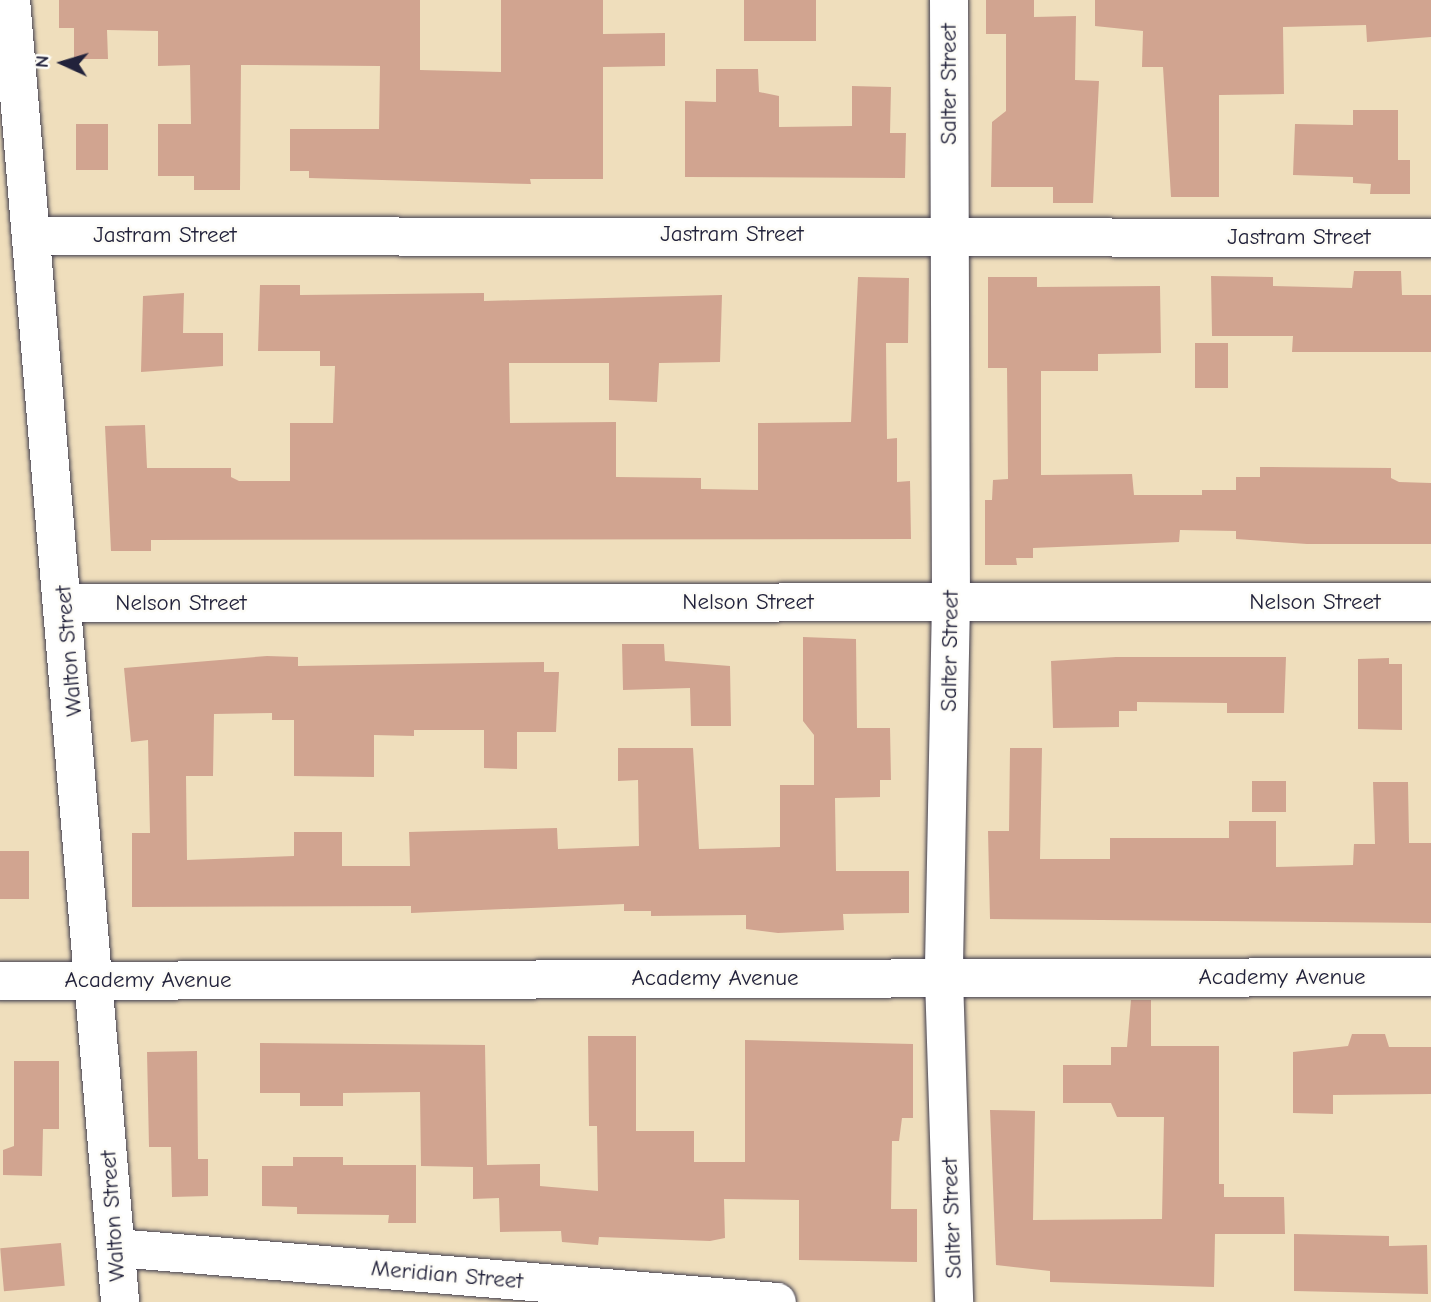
<!DOCTYPE html>
<style>
body{margin:0}
#map{position:relative;width:1431px;height:1302px;overflow:hidden;background:#efdebc;font-family:"Comic Neue",sans-serif}
div>[style]{position:absolute}
.building>*{inset:0;background:#d1a490;transform-origin:0 0}
.roads{filter:drop-shadow(0 0 2px #413e4e) drop-shadow(0 0 2px #413e4e)}
.minor>*{height:38px;margin:-19px;padding:0 19px;transform-origin:19px;border-radius:19px;background:#fff}
span{translate:-50% -50%;white-space:nowrap;text-align:center;line-height:1.15;-webkit-text-stroke:5px #fdfcf7;paint-order:stroke}
.street-label{font-size:23px;color:#22223b}
.north{position:absolute;left:28px;top:28px;width:70px;height:70px;-webkit-text-stroke:5px #fdfcf7;paint-order:stroke;rotate:274deg;font-size:19px;font-weight:700;line-height:28px;text-align:center;color:#22223b}
.north::after{content:'';display:block;margin:auto;width:24px;height:32px;background:#22223b;clip-path:polygon(50% 0,100% 100%,50% 72%,0 100%)}
</style>
<div id="map">
<div class="building">
<div style="clip-path:polygon(59px 0,420px 0,420px 70px,501px 72px,501px 0,603px 0,603px 34px,665px 33px,665px 66px,603px 67px,603px 179px,530px 179px,531px 184px,309px 178px,309px 171px,290px 171px,290px 129px,379px 129px,380px 66px,241px 65px,240px 190px,194px 190px,194px 176px,158px 176px,158px 124px,191px 124px,190px 65px,158px 66px,158px 31px,107px 30px,108px 59px,74px 59px,74px 28px,59px 28px)"></div>
<div style="left:744px;top:0;width:72px;height:41px"></div>
<div style="clip-path:polygon(986px 0,1034px 0,1034px 17px,1076px 16px,1075px 80px,1099px 81px,1093px 203px,1053px 203px,1053px 187px,991px 187px,992px 122px,1006px 111px,1006px 34px,986px 34px)"></div>
<div style="clip-path:polygon(1095px 0,1431px 0,1431px 37px,1367px 42px,1366px 25px,1283px 27px,1284px 94px,1219px 95px,1219px 197px,1171px 197px,1163px 67px,1142px 67px,1143px 31px,1095px 26px)"></div>
<div style="clip-path:polygon(716px 69px,758px 69px,759px 92px,779px 96px,779px 127px,852px 126px,852px 86px,891px 87px,890px 133px,906px 133px,905px 178px,685px 177px,685px 101px,716px 102px)"></div>
<div style="clip-path:polygon(1353px 110px,1398px 110px,1398px 160px,1410px 160px,1410px 194px,1370px 194px,1371px 184px,1353px 183px,1353px 177px,1293px 175px,1295px 124px,1353px 125px)"></div>
<div style="left:76px;top:124px;width:32px;height:46px"></div>
<div style="clip-path:polygon(1354px 271px,1401px 271px,1402px 295px,1431px 295px,1431px 352px,1292px 352px,1293px 336px,1212px 336px,1211px 276px,1273px 277px,1273px 286px,1352px 288px)"></div>
<div style="clip-path:polygon(858px 277px,909px 278px,908px 343px,886px 343px,887px 439px,897px 438px,897px 482px,910px 481px,911px 539px,151px 540px,151px 551px,111px 551px,105px 426px,145px 425px,147px 468px,231px 468px,231px 477px,239px 481px,290px 481px,290px 423px,333px 423px,335px 366px,320px 366px,320px 351px,258px 351px,260px 285px,300px 285px,300px 295px,484px 293px,484px 301px,722px 295px,720px 362px,659px 363px,657px 402px,609px 400px,609px 363px,509px 363px,510px 423px,616px 422px,616px 477px,701px 478px,701px 489px,758px 490px,758px 423px,851px 422px)"></div>
<div style="clip-path:polygon(988px 277px,1037px 277px,1037px 287px,1160px 286px,1161px 353px,1098px 354px,1098px 371px,1041px 371px,1041px 475px,1132px 474px,1134px 495px,1202px 495px,1202px 490px,1236px 490px,1236px 477px,1260px 477px,1260px 467px,1391px 468px,1391px 478px,1399px 482px,1431px 483px,1431px 544px,1307px 544px,1236px 539px,1236px 531px,1180px 530px,1179px 542px,1033px 548px,1033px 558px,1016px 558px,1017px 565px,985px 565px,985px 500px,992px 500px,993px 480px,1008px 479px,1007px 368px,988px 368px)"></div>
<div style="clip-path:polygon(184px 293px,183px 333px,223px 333px,223px 366px,141px 372px,143px 296px)"></div>
<div style="left:1195px;top:343px;width:33px;height:45px"></div>
<div style="clip-path:polygon(803px 637px,856px 639px,857px 728px,890px 728px,891px 780px,880px 780px,880px 797px,835px 798px,836px 871px,909px 871px,909px 913px,843px 914px,844px 930px,778px 933px,746px 929px,746px 915px,651px 916px,651px 911px,624px 911px,624px 904px,411px 913px,411px 906px,132px 907px,132px 833px,150px 833px,148px 740px,131px 742px,124px 668px,267px 656px,298px 657px,298px 666px,544px 662px,544px 672px,559px 672px,556px 732px,517px 732px,517px 769px,484px 768px,484px 730px,414px 730px,414px 736px,374px 735px,374px 777px,294px 776px,294px 720px,272px 720px,272px 713px,214px 714px,213px 776px,186px 776px,187px 860px,294px 856px,294px 832px,342px 832px,342px 866px,410px 866px,409px 832px,557px 828px,558px 849px,639px 846px,638px 780px,618px 781px,618px 748px,693px 748px,699px 849px,780px 847px,780px 785px,814px 785px,814px 735px,803px 721px)"></div>
<div style="clip-path:polygon(622px 644px,664px 644px,665px 661px,730px 666px,731px 726px,691px 726px,690px 688px,623px 690px)"></div>
<div style="clip-path:polygon(1116px 657px,1286px 657px,1284px 713px,1227px 713px,1227px 703px,1137px 702px,1137px 711px,1119px 711px,1119px 727px,1053px 728px,1051px 661px)"></div>
<div style="clip-path:polygon(1389px 658px,1389px 664px,1402px 664px,1402px 730px,1358px 729px,1358px 659px)"></div>
<div style="clip-path:polygon(1010px 748px,1042px 748px,1040px 859px,1110px 859px,1110px 838px,1229px 838px,1229px 821px,1276px 821px,1276px 867px,1353px 865px,1354px 844px,1375px 844px,1373px 782px,1408px 782px,1409px 843px,1431px 843px,1431px 923px,990px 919px,988px 831px,1009px 831px)"></div>
<div style="left:1286px;top:781px;width:31px;height:34px;rotate:90deg"></div>
<div style="left:0;top:851px;width:29px;height:48px"></div>
<div style="clip-path:polygon(1131px 1000px,1151px 1000px,1151px 1046px,1219px 1046px,1219px 1184px,1224px 1184px,1224px 1197px,1284px 1197px,1285px 1234px,1215px 1234px,1214px 1287px,1050px 1282px,1050px 1271px,996px 1265px,990px 1110px,1035px 1111px,1033px 1220px,1162px 1219px,1164px 1117px,1117px 1117px,1111px 1103px,1063px 1103px,1063px 1065px,1111px 1065px,1111px 1047px,1127px 1047px)"></div>
<div style="clip-path:polygon(1352px 1034px,1385px 1034px,1389px 1047px,1431px 1047px,1431px 1094px,1333px 1095px,1333px 1114px,1293px 1113px,1293px 1052px,1348px 1046px)"></div>
<div style="clip-path:polygon(588px 1036px,636px 1036px,636px 1131px,694px 1131px,694px 1162px,745px 1162px,745px 1040px,913px 1044px,913px 1118px,902px 1118px,899px 1141px,892px 1141px,891px 1209px,917px 1209px,917px 1262px,799px 1260px,799px 1200px,724px 1199px,725px 1238px,710px 1241px,599px 1237px,598px 1245px,562px 1242px,561px 1231px,500px 1232px,499px 1198px,473px 1199px,473px 1167px,421px 1166px,420px 1092px,343px 1093px,343px 1106px,300px 1106px,300px 1093px,260px 1093px,260px 1043px,485px 1045px,487px 1165px,540px 1164px,540px 1186px,598px 1191px,597px 1126px,589px 1126px)"></div>
<div style="clip-path:polygon(197px 1051px,198px 1159px,208px 1159px,208px 1196px,172px 1197px,171px 1147px,149px 1147px,147px 1052px)"></div>
<div style="clip-path:polygon(14px 1061px,59px 1061px,59px 1129px,43px 1129px,42px 1176px,3px 1175px,3px 1150px,14px 1146px)"></div>
<div style="clip-path:polygon(293px 1157px,343px 1157px,343px 1165px,416px 1165px,416px 1223px,388px 1223px,389px 1215px,297px 1214px,297px 1207px,262px 1206px,262px 1166px,293px 1166px)"></div>
<div style="clip-path:polygon(1294px 1234px,1389px 1236px,1389px 1246px,1427px 1245px,1428px 1294px,1294px 1291px)"></div>
<div style="left:61px;top:1243px;width:43px;height:61px;rotate:85deg"></div>
</div>
<div class="roads">
<div class="minor">
<div style="left:11px;top:0;width:1307px;rotate:85.21deg"></div>
<div style="left:949px;top:0;width:601px;rotate:89.81deg"></div>
<div style="left:951px;top:601px;width:377px;rotate:91.1deg"></div>
<div style="left:944px;top:978px;width:324px;rotate:88.2deg"></div>
<div style="left:32px;top:236px;width:1399px;rotate:0.08deg"></div>
<div style="left:65px;top:603px;width:1366px;rotate:-0.04deg"></div>
<div style="left:0;top:981px;width:1431px;rotate:-0.16deg"></div>
<div style="left:116px;top:1248px;width:663px;rotate:4.67deg"></div>
</div>
</div>
<div class="street-label">
<span style="left:949px;top:84px;rotate:-90deg">Salter Street</span>
<span style="left:732px;top:234px">Jastram Street</span>
<span style="left:165px;top:235px">Jastram Street</span>
<span style="left:1299px;top:237px">Jastram Street</span>
<span style="left:748px;top:602px">Nelson Street</span>
<span style="left:1315px;top:602px">Nelson Street</span>
<span style="left:181px;top:603px">Nelson Street</span>
<span style="left:69px;top:651px;rotate:-95deg">Walton Street</span>
<span style="left:950px;top:651px;rotate:-89deg">Salter Street</span>
<span style="left:1282px;top:977px">Academy Avenue</span>
<span style="left:715px;top:978px">Academy Avenue</span>
<span style="left:148px;top:980px">Academy Avenue</span>
<span style="left:113px;top:1216px;rotate:-94deg">Walton Street</span>
<span style="left:952px;top:1218px;rotate:-92deg">Salter Street</span>
<span style="left:447px;top:1275px;rotate:5deg">Meridian Street</span>
</div>
<div class="north">N</div>
</div>
